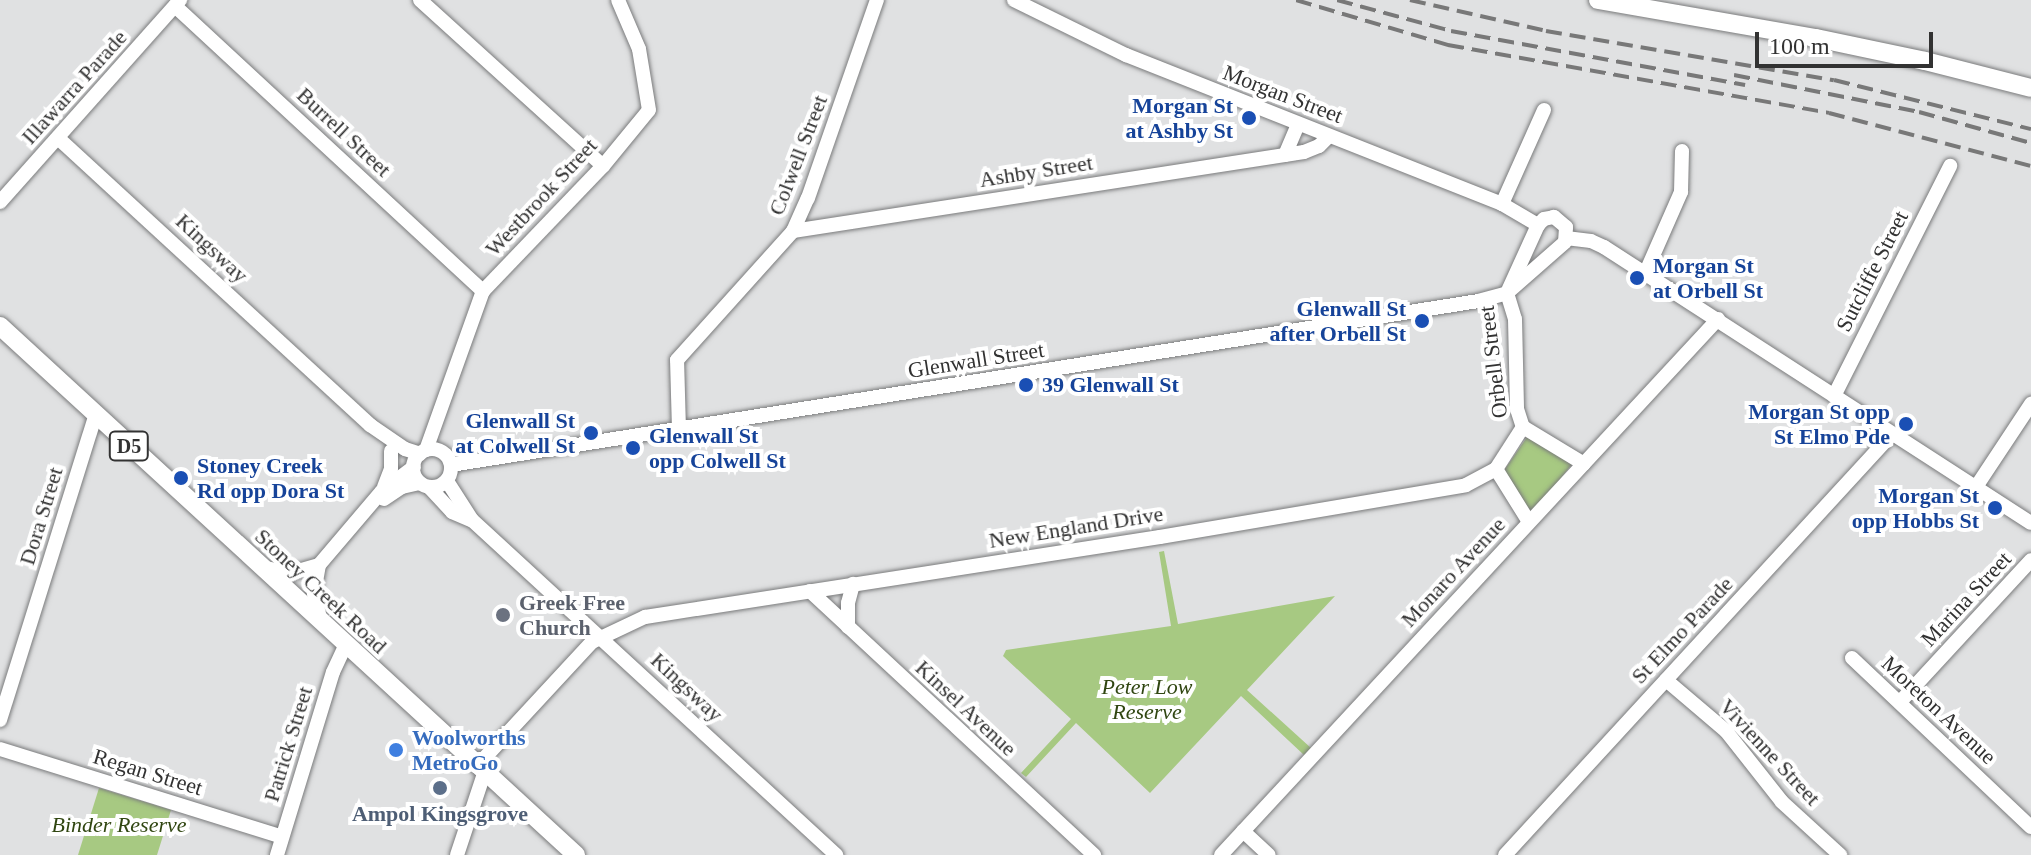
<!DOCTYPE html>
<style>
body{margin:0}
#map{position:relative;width:2031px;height:855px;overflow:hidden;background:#e0e1e2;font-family:"Times New Roman",serif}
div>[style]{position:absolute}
.green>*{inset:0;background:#a7c982}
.roads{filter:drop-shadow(0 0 2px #7a7b7c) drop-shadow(0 0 2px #7a7b7c)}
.minor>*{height:14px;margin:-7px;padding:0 7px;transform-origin:7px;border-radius:7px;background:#fff}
.minor>.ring{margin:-7px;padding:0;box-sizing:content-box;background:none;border:14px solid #fff;border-radius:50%}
.major>*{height:18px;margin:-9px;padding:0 9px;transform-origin:9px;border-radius:9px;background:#fff}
.rail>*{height:4px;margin-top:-2px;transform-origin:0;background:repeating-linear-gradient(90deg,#787878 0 16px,transparent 0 24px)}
.dots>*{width:22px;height:22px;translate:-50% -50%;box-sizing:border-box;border:4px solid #fff;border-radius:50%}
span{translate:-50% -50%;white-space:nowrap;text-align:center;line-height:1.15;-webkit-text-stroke:8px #fff;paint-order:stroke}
.shield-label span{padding:2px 6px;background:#fff;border:2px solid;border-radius:6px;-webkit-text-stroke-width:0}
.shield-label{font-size:20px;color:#323232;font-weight:700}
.street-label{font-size:22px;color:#323232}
.transit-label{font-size:22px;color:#164399;font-weight:700}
.right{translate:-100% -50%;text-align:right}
.left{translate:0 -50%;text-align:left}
.worship-label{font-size:22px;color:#5b616d;font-weight:700}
.park-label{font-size:22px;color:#304611;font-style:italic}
.shop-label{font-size:22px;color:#366cbe;font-weight:700}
.service-label{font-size:22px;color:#4e5e75;font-weight:700}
.scale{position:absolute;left:1755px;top:32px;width:178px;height:36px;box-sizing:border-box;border:4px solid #323232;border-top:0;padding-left:10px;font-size:24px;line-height:28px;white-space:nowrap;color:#323232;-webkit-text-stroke:6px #fff;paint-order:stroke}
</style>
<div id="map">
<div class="green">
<div style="clip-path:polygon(1527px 437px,1572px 464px,1532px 515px,1503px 472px)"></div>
<div style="clip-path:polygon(1164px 551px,1178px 624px,1335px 596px,1247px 690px,1311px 748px,1304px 755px,1241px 696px,1150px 793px,1076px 723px,1026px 777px,1021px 773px,1071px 719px,1003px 656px,1006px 650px,1171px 626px,1159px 552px)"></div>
<div style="clip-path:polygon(99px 788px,171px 810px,157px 855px,78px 855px)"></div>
</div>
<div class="roads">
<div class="minor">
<div style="left:420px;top:0;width:247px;rotate:42.2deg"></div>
<div style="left:1014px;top:0;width:125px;rotate:26.2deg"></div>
<div style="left:1126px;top:55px;width:404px;rotate:21.6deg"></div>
<div style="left:1502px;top:204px;width:42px;rotate:30.3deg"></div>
<div style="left:175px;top:6px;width:420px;rotate:42.8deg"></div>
<div style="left:58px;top:138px;width:424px;rotate:42.6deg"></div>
<div style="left:370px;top:425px;width:42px;rotate:34.4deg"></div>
<div style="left:405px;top:449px;width:16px;rotate:18deg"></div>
<div style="left:1285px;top:155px;width:34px;rotate:-67deg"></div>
<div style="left:0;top:202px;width:271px;rotate:-48.3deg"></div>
<div style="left:1502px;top:204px;width:103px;rotate:-65.9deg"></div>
<div style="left:793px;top:231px;width:517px;rotate:-8.79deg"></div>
<div style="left:1304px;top:152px;width:16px;rotate:-22deg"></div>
<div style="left:1319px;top:146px;width:14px;rotate:-45deg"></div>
<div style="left:1566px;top:238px;width:25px;rotate:7deg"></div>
<div style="left:1591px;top:241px;width:14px;rotate:25deg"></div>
<div style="left:1604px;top:247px;width:508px;rotate:32.88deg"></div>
<div style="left:1645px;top:274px;width:90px;rotate:-66.3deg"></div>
<div style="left:1681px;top:192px;width:41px;rotate:-88.6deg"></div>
<div style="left:1834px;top:396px;width:258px;rotate:-63.2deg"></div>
<div style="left:679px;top:430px;width:70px;rotate:-91.6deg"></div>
<div style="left:677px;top:360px;width:173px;rotate:-48deg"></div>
<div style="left:793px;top:231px;width:36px;rotate:-66deg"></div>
<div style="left:808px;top:198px;width:210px;rotate:-70.8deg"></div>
<div class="ring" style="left:413px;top:449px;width:24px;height:24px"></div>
<div style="left:426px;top:450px;width:169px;rotate:-70.3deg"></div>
<div style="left:483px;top:291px;width:173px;rotate:-46.2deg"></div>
<div style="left:603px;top:166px;width:72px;rotate:-50.6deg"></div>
<div style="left:649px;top:110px;width:62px;rotate:-99.3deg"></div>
<div style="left:639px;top:49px;width:53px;rotate:-113.2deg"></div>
<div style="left:451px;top:465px;width:1040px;rotate:-9.07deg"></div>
<div style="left:1478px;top:301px;width:30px;rotate:-15deg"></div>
<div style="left:1507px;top:293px;width:77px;rotate:-41.3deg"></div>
<div style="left:1565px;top:242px;width:15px;rotate:-86deg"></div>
<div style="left:1566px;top:227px;width:16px;rotate:-140deg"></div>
<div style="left:1554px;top:217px;width:10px;rotate:169deg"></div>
<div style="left:1544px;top:219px;width:8px;rotate:135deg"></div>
<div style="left:1538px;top:225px;width:75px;rotate:114.5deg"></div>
<div style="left:1507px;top:293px;width:27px;rotate:73deg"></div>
<div style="left:1515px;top:319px;width:90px;rotate:88.7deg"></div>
<div style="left:1517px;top:409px;width:19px;rotate:72deg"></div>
<div style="left:1523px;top:427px;width:71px;rotate:31.2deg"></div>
<div style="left:1496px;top:469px;width:62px;rotate:58.1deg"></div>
<div style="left:447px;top:481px;width:46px;rotate:57.3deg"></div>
<div style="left:472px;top:520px;width:495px;rotate:42.6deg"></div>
<div style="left:384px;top:487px;width:19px;rotate:-69deg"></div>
<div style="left:391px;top:469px;width:18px;rotate:-90deg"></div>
<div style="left:429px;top:487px;width:34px;rotate:47deg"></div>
<div style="left:452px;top:512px;width:21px;rotate:23deg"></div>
<div style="left:1976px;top:487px;width:100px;rotate:-56.5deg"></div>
<div style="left:384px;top:499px;width:22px;rotate:-34deg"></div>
<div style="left:402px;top:487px;width:18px;rotate:-13deg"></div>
<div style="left:266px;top:568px;width:25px;rotate:11deg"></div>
<div style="left:291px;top:573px;width:29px;rotate:-16deg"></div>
<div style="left:810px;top:591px;width:388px;rotate:42.9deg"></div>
<div style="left:321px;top:622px;width:30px;rotate:-104deg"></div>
<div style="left:314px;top:593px;width:28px;rotate:-80deg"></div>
<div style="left:319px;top:565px;width:97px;rotate:-49.6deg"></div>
<div style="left:382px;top:491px;width:40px;rotate:-37deg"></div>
<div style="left:848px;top:627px;width:24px;rotate:-90deg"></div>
<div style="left:848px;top:603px;width:20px;rotate:-75deg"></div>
<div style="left:1852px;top:658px;width:246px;rotate:43.4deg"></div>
<div style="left:1666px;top:680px;width:79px;rotate:40.4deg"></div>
<div style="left:1726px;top:731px;width:90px;rotate:51.7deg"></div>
<div style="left:1782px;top:802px;width:79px;rotate:42.4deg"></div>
<div style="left:1900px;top:702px;width:193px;rotate:-47.3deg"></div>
<div style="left:0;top:720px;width:318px;rotate:-72.6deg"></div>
<div style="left:0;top:749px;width:295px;rotate:17.3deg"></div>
<div style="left:478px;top:765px;width:168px;rotate:-47.2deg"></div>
<div style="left:592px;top:642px;width:59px;rotate:-25.3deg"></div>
<div style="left:645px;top:617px;width:521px;rotate:-8.83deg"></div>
<div style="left:1160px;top:537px;width:310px;rotate:-9.6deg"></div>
<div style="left:1466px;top:485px;width:34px;rotate:-28deg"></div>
<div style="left:1496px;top:469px;width:50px;rotate:-57.3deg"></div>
<div style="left:1243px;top:831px;width:35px;rotate:43deg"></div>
<div style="left:277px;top:855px;width:191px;rotate:-73deg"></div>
<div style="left:333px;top:672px;width:29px;rotate:-65deg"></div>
<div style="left:457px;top:855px;width:89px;rotate:-71.6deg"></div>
<div style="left:1221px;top:855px;width:731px;rotate:-47.16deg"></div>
<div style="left:1505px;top:855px;width:572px;rotate:-47.41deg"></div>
</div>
<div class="major">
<div style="left:1598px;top:0;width:221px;rotate:9.9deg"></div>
<div style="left:1816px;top:38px;width:111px;rotate:11.9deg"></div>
<div style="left:1925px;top:61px;width:109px;rotate:14.3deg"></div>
<div style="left:0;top:326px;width:782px;rotate:42.56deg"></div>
</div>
</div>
<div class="rail">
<div style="left:1296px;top:0;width:159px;rotate:16.5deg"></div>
<div style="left:1448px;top:45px;width:387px;rotate:10.1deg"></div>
<div style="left:1829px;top:113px;width:209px;rotate:14.7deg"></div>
<div style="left:1337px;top:0;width:118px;rotate:15.2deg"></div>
<div style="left:1451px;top:31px;width:299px;rotate:10.4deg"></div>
<div style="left:1410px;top:0;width:139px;rotate:12.8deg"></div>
<div style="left:1546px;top:31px;width:292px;rotate:9.7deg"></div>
<div style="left:1834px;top:80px;width:203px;rotate:14deg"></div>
<div style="left:1734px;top:75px;width:189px;rotate:11.3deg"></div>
<div style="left:1919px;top:112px;width:116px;rotate:15.5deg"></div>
</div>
<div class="dots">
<div style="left:1249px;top:118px;background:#1a4fb4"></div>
<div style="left:1637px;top:278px;background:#1a4fb4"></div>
<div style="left:1422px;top:321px;background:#1a4fb4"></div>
<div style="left:1026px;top:385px;background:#1a4fb4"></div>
<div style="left:1906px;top:424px;background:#1a4fb4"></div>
<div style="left:591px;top:433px;background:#1a4fb4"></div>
<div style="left:633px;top:448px;background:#1a4fb4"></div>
<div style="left:181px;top:478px;background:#1a4fb4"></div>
<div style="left:1995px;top:508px;background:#1a4fb4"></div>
<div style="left:503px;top:615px;background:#6b7280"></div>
<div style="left:396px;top:750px;background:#3f7fe0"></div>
<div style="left:440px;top:788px;background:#5c6f8a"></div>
</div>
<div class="shield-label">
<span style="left:129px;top:446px">D5</span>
</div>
<div class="street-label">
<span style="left:74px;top:87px;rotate:-48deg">Illawarra Parade</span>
<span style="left:1283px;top:94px;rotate:21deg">Morgan Street</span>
<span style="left:344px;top:132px;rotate:43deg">Burrell Street</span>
<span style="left:798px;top:155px;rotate:-69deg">Colwell Street</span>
<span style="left:1036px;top:171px;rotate:-9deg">Ashby Street</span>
<span style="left:541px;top:197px;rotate:-47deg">Westbrook Street</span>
<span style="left:212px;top:248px;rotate:43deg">Kingsway</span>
<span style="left:1872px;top:271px;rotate:-63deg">Sutcliffe Street</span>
<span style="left:976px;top:360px;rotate:-9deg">Glenwall Street</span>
<span style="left:1493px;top:362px;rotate:-97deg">Orbell Street</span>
<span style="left:41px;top:516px;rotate:-73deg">Dora Street</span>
<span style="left:1076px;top:527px;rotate:-9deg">New England Drive</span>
<span style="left:1453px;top:572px;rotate:-47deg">Monaro Avenue</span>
<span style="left:321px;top:591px;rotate:43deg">Stoney Creek Road</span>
<span style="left:1966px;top:599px;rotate:-47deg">Marina Street</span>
<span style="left:1682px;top:630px;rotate:-47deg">St Elmo Parade</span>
<span style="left:687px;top:687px;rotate:43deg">Kingsway</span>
<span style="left:966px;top:708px;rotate:43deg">Kinsel Avenue</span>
<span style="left:1939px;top:710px;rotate:43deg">Moreton Avenue</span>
<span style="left:288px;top:744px;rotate:-73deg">Patrick Street</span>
<span style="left:1770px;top:752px;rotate:47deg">Vivienne Street</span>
<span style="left:148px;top:772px;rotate:17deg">Regan Street</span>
</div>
<div class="transit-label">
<span class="right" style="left:1233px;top:118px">Morgan St<br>at Ashby St</span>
<span class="left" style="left:1653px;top:278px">Morgan St<br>at Orbell St</span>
<span class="right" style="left:1406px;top:321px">Glenwall St<br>after Orbell St</span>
<span class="left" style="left:1042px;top:385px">39 Glenwall St</span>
<span class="right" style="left:1890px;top:424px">Morgan St opp<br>St Elmo Pde</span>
<span class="right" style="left:575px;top:433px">Glenwall St<br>at Colwell St</span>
<span class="left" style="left:649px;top:448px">Glenwall St<br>opp Colwell St</span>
<span class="left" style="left:197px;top:478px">Stoney Creek<br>Rd opp Dora St</span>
<span class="right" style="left:1979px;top:508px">Morgan St<br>opp Hobbs St</span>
</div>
<div class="worship-label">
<span class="left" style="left:519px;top:615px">Greek Free<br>Church</span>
</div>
<div class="park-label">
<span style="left:1147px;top:699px">Peter Low<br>Reserve</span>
<span style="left:119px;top:825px">Binder Reserve</span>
</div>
<div class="shop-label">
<span class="left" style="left:412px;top:750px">Woolworths<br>MetroGo</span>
</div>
<div class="service-label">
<span style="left:440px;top:814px">Ampol Kingsgrove</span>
</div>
<div class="scale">100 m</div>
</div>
